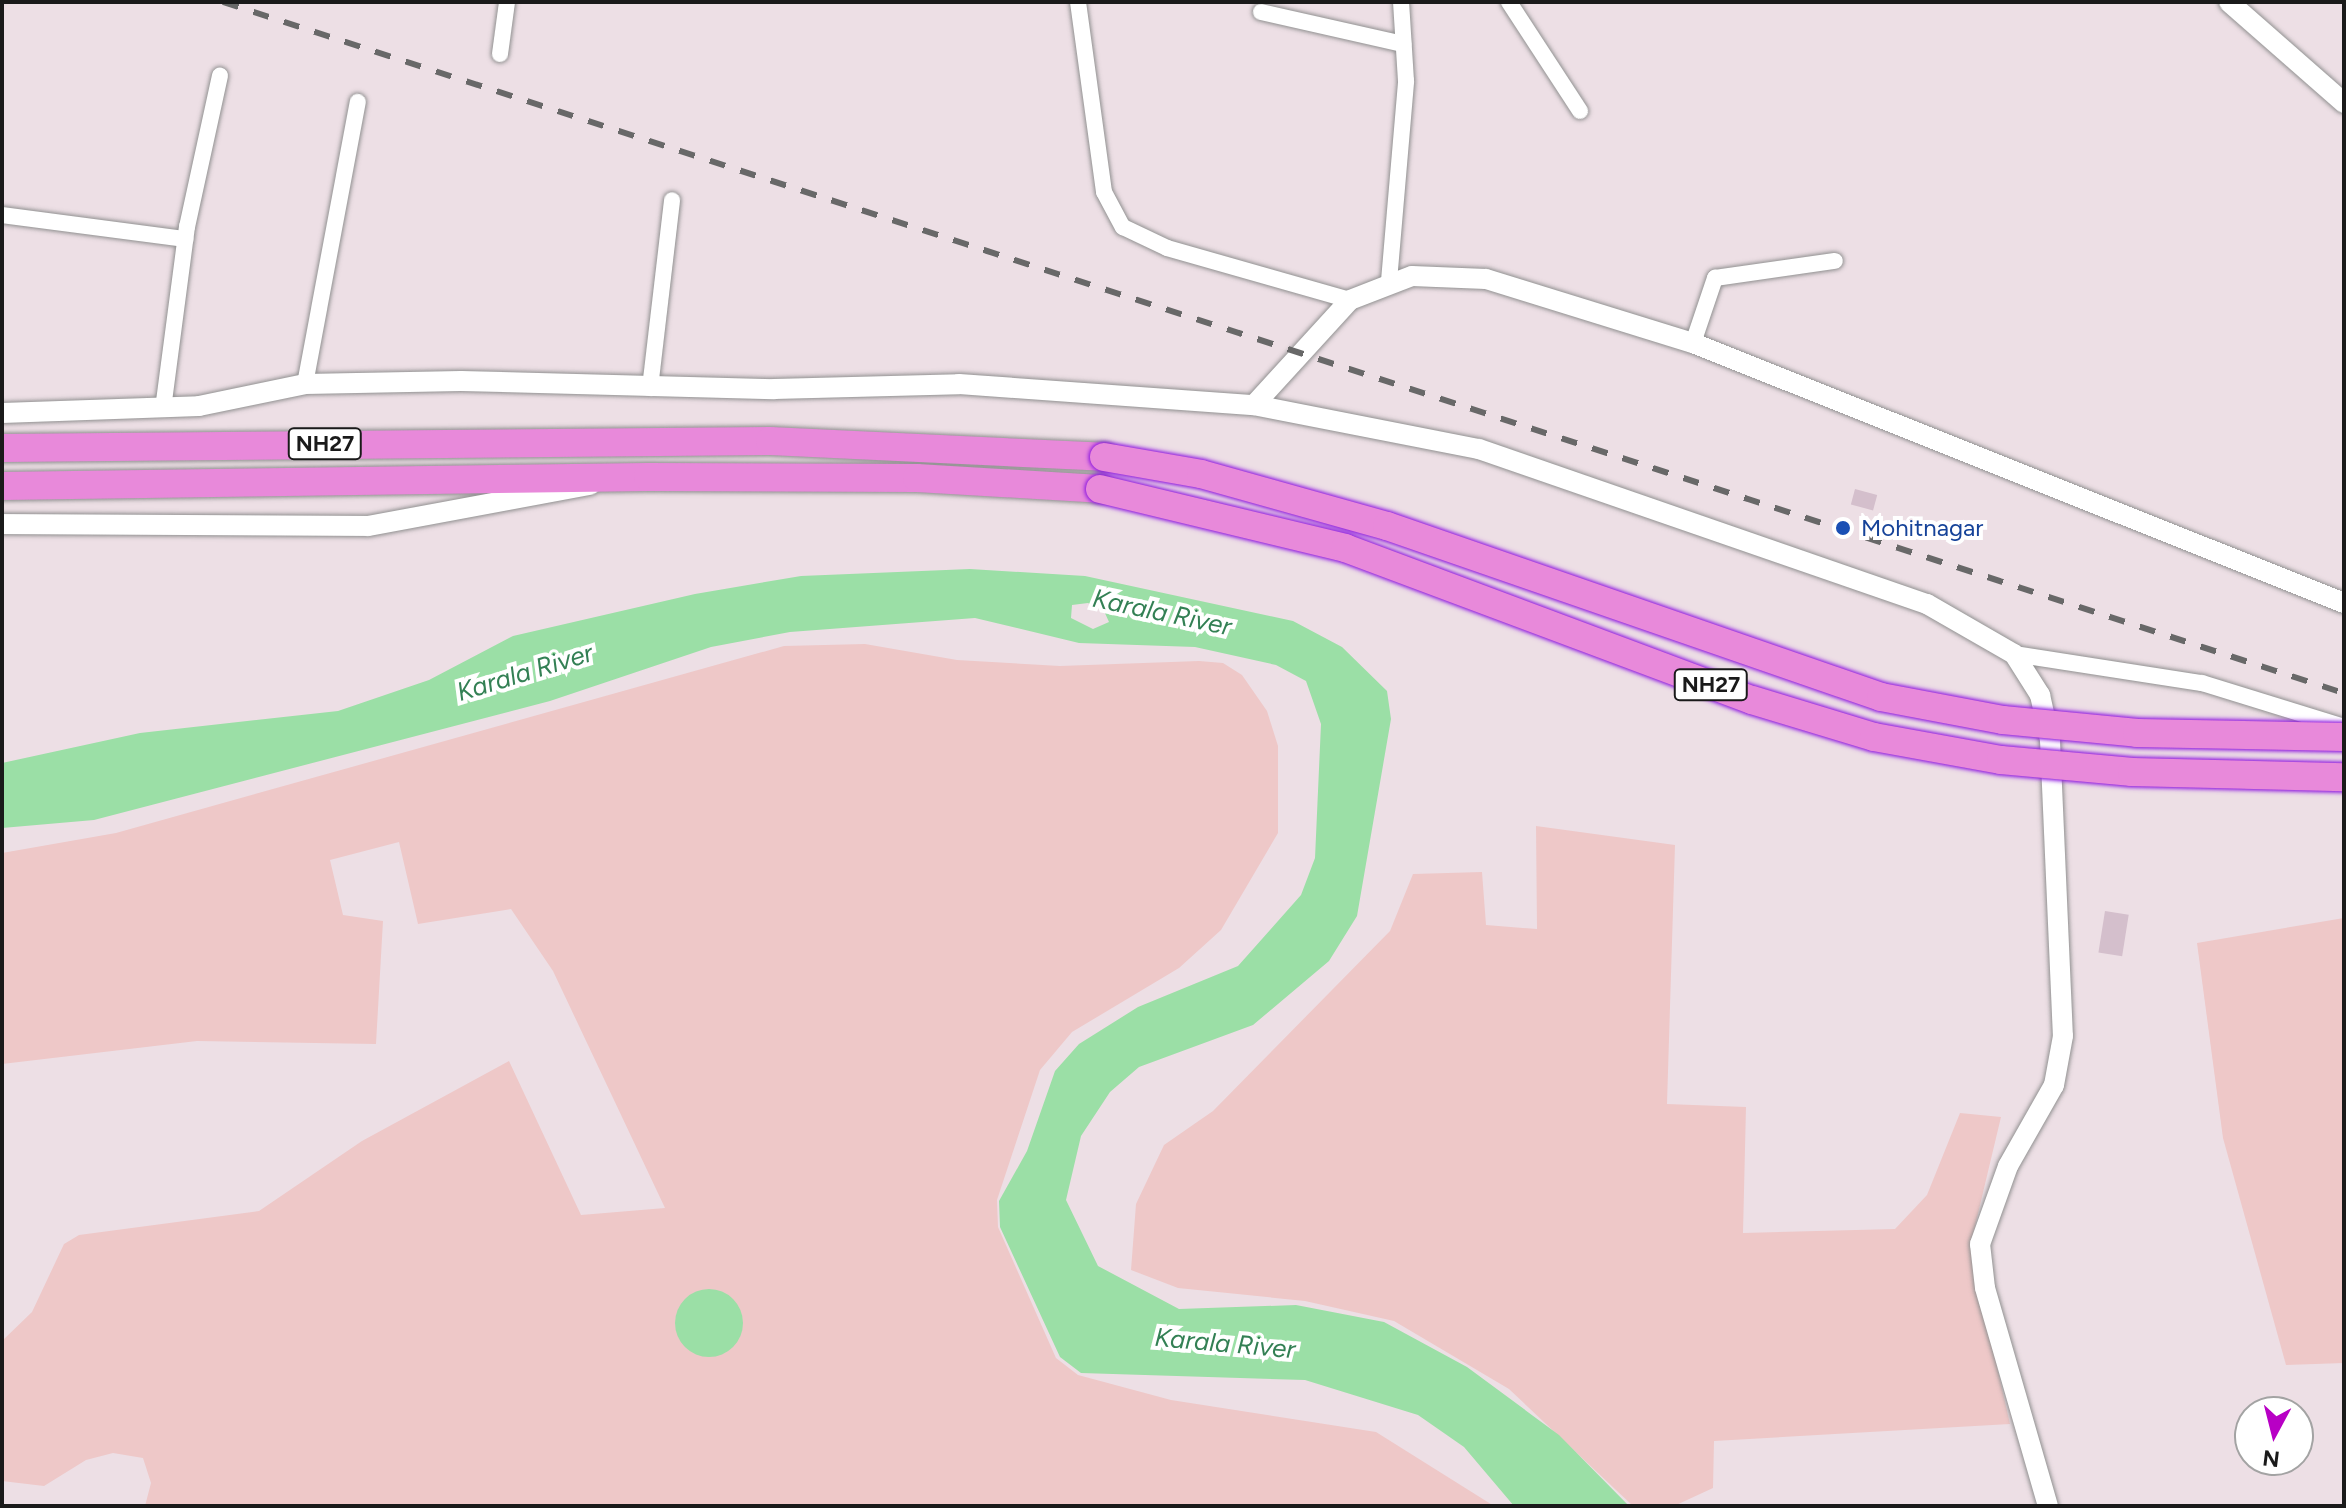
<!DOCTYPE html>
<style>
body{margin:0}
#map{position:relative;width:2346px;height:1508px;overflow:hidden;background:#eddfe5;font-family:Figtree,sans-serif}
div>[style]{position:absolute}
.farmland>*{inset:0;background:#eec8c8}
.water>*{inset:0;background:#9bdfa6}
.round{border-radius:50%}
.building>*{inset:0;background:#d4bfcc;transform-origin:0 0}
.roads{filter:drop-shadow(0 0 2px #919191) drop-shadow(0 0 2px #919191)}
.minor>*{height:16px;margin:-8px;padding:0 8px;transform-origin:8px;border-radius:8px;background:#fff}
.tertiary>*{height:20px;margin:-10px;padding:0 10px;transform-origin:10px;border-radius:10px;background:#fff}
.trunk>*{height:28px;margin:-14px;padding:0 14px;transform-origin:14px;border-radius:14px;background:#e889da}
.rail>*{height:6px;margin-top:-3px;transform-origin:0;background:repeating-linear-gradient(90deg,#686868 0 16px,transparent 0 32px)}
.bridges{filter:drop-shadow(0 0 2px #8e18df) drop-shadow(0 0 2px #8e18df)}
.trunk-bridge>*{height:28px;margin:-14px;padding:0 14px;transform-origin:14px;border-radius:14px;background:#e889da}
.dots>*{width:22px;height:22px;translate:-50% -50%;box-sizing:border-box;border:4px solid #fff;border-radius:50%}
span{translate:-50% -50%;white-space:nowrap;text-align:center;line-height:1.15;-webkit-text-stroke:8px #fff;paint-order:stroke}
.shield-label span{padding:2px 6px;background:#fff;border:2px solid;border-radius:6px;-webkit-text-stroke-width:0}
.shield-label{font-size:22px;color:#1a1a1a;font-weight:700}
.transit-label{font-size:24px;color:#164399}
.left{translate:0 -50%;text-align:left}
.water-label{font-size:26px;color:#338054;font-style:italic}
.frame{position:absolute;inset:0;border:4px solid #1a1a1a;pointer-events:none}
.north{position:absolute;left:2234px;top:1396px;width:80px;height:80px;box-sizing:border-box;background:#fff;border:2px solid #a3a3a3;border-radius:50%;rotate:187deg;font-size:22px;font-weight:700;line-height:32px;text-align:center;color:#1a1a1a}
.north::after{content:'';display:block;margin:auto;width:28px;height:36px;background:#b800c5;clip-path:polygon(50% 0,100% 100%,50% 72%,0 100%)}
</style>
<div id="map">
<div class="farmland">
<div style="clip-path:polygon(865px 644px,957px 660px,1060px 666px,1199px 661px,1223px 663px,1242px 675px,1267px 711px,1278px 746px,1278px 833px,1221px 930px,1179px 968px,1072px 1032px,1040px 1070px,997px 1200px,998px 1227px,1056px 1358px,1078px 1375px,1171px 1400px,1376px 1432px,1494px 1506px,145px 1506px,151px 1483px,143px 1458px,113px 1453px,86px 1460px,44px 1486px,2px 1481px,2px 1341px,32px 1312px,64px 1244px,79px 1235px,259px 1211px,362px 1141px,509px 1061px,581px 1215px,665px 1208px,553px 971px,511px 909px,418px 924px,399px 842px,330px 860px,343px 915px,383px 921px,376px 1044px,197px 1041px,2px 1064px,2px 853px,116px 833px,784px 646px)"></div>
<div style="clip-path:polygon(1536px 826px,1675px 845px,1667px 1104px,1746px 1107px,1743px 1233px,1895px 1229px,1927px 1195px,1960px 1113px,2001px 1117px,1970px 1247px,2010px 1424px,1714px 1441px,1713px 1488px,1674px 1506px,1633px 1506px,1509px 1389px,1394px 1321px,1305px 1301px,1178px 1288px,1131px 1270px,1136px 1204px,1164px 1145px,1213px 1111px,1390px 931px,1413px 874px,1482px 872px,1486px 925px,1537px 929px)"></div>
<div style="clip-path:polygon(2344px 918px,2344px 1363px,2286px 1365px,2223px 1138px,2197px 943px)"></div>
</div>
<div class="water">
<div style="clip-path:polygon(evenodd,970px 569px,1085px 576px,1293px 621px,1342px 647px,1387px 691px,1391px 719px,1357px 916px,1329px 961px,1253px 1025px,1139px 1067px,1110px 1092px,1081px 1136px,1066px 1200px,1098px 1266px,1179px 1309px,1296px 1305px,1384px 1322px,1467px 1367px,1559px 1435px,1629px 1506px,1514px 1506px,1464px 1447px,1418px 1415px,1305px 1380px,1081px 1373px,1060px 1357px,1000px 1227px,999px 1201px,1027px 1151px,1055px 1071px,1079px 1044px,1138px 1007px,1238px 966px,1301px 895px,1315px 858px,1321px 724px,1306px 681px,1276px 665px,1195px 647px,1079px 643px,975px 618px,790px 632px,711px 647px,550px 701px,94px 820px,2px 828px,2px 763px,140px 733px,338px 711px,429px 680px,513px 636px,695px 594px,801px 576px,970px 569px,1088px 603px,1104px 611px,1109px 622px,1093px 629px,1071px 618px,1072px 605px,1088px 603px)"></div>
<div class="round" style="left:675px;top:1289px;width:68px;height:68px"></div>
</div>
<div class="building">
<div style="left:1855px;top:489px;width:23px;height:16px;rotate:15deg"></div>
<div style="left:2105px;top:911px;width:24px;height:42px;rotate:9deg"></div>
</div>
<div class="roads">
<div class="minor">
<div style="left:1078px;top:2px;width:192px;rotate:82.2deg"></div>
<div style="left:1104px;top:192px;width:40px;rotate:62deg"></div>
<div style="left:1123px;top:227px;width:49px;rotate:25.5deg"></div>
<div style="left:1167px;top:248px;width:190px;rotate:15.9deg"></div>
<div style="left:1509px;top:2px;width:130px;rotate:56.9deg"></div>
<div style="left:1261px;top:12px;width:146px;rotate:12.7deg"></div>
<div style="left:500px;top:54px;width:52px;rotate:-82.3deg"></div>
<div style="left:2px;top:215px;width:185px;rotate:7.5deg"></div>
<div style="left:1389px;top:281px;width:201px;rotate:-85.1deg"></div>
<div style="left:1406px;top:81px;width:79px;rotate:-93.6deg"></div>
<div style="left:1693px;top:343px;width:69px;rotate:-71.3deg"></div>
<div style="left:1715px;top:278px;width:121px;rotate:-8.1deg"></div>
<div style="left:305px;top:384px;width:287px;rotate:-79.4deg"></div>
<div style="left:650px;top:388px;width:189px;rotate:-83.3deg"></div>
<div style="left:163px;top:409px;width:184px;rotate:-82.5deg"></div>
<div style="left:187px;top:227px;width:155px;rotate:-77.7deg"></div>
<div style="left:2014px;top:654px;width:190px;rotate:8.8deg"></div>
<div style="left:2202px;top:683px;width:149px;rotate:17.2deg"></div>
</div>
<div class="tertiary">
<div style="left:2229px;top:2px;width:153px;rotate:41.3deg"></div>
<div style="left:1254px;top:405px;width:142px;rotate:-47.6deg"></div>
<div style="left:1350px;top:300px;width:66px;rotate:-21.2deg"></div>
<div style="left:1412px;top:276px;width:74px;rotate:2.3deg"></div>
<div style="left:1486px;top:279px;width:217px;rotate:17.2deg"></div>
<div style="left:1693px;top:343px;width:701px;rotate:21.77deg"></div>
<div style="left:2px;top:413px;width:197px;rotate:-2deg"></div>
<div style="left:199px;top:406px;width:108px;rotate:-11.7deg"></div>
<div style="left:305px;top:384px;width:156px;rotate:-1.1deg"></div>
<div style="left:461px;top:381px;width:313px;rotate:1.5deg"></div>
<div style="left:774px;top:389px;width:185px;rotate:-1.5deg"></div>
<div style="left:959px;top:384px;width:296px;rotate:4.1deg"></div>
<div style="left:1254px;top:405px;width:229px;rotate:11.1deg"></div>
<div style="left:1479px;top:449px;width:474px;rotate:19.1deg"></div>
<div style="left:1927px;top:604px;width:100px;rotate:29.9deg"></div>
<div style="left:2014px;top:654px;width:49px;rotate:57.6deg"></div>
<div style="left:2040px;top:695px;width:46px;rotate:77.5deg"></div>
<div style="left:2050px;top:740px;width:296px;rotate:87.5deg"></div>
<div style="left:2063px;top:1036px;width:50px;rotate:100.4deg"></div>
<div style="left:2054px;top:1085px;width:93px;rotate:119.6deg"></div>
<div style="left:2008px;top:1166px;width:83px;rotate:109.7deg"></div>
<div style="left:1980px;top:1244px;width:44px;rotate:83.5deg"></div>
<div style="left:1985px;top:1288px;width:227px;rotate:73.9deg"></div>
<div style="left:2px;top:524px;width:366px;rotate:0.3deg"></div>
<div style="left:368px;top:526px;width:226px;rotate:-10.5deg"></div>
</div>
<div class="trunk">
<div style="left:2px;top:448px;width:768px;rotate:-0.52deg"></div>
<div style="left:770px;top:441px;width:334px;rotate:2.7deg"></div>
<div style="left:2px;top:486px;width:646px;rotate:-0.8deg"></div>
<div style="left:648px;top:477px;width:269px;rotate:0.2deg"></div>
<div style="left:917px;top:478px;width:183px;rotate:3.4deg"></div>
</div>
</div>
<div class="rail">
<div style="left:223px;top:2px;width:2231px;rotate:18.05deg"></div>
</div>
<div class="bridges">
<div class="trunk-bridge">
<div style="left:1104px;top:457px;width:98px;rotate:9.9deg"></div>
<div style="left:1201px;top:474px;width:193px;rotate:15.6deg"></div>
<div style="left:1387px;top:526px;width:523px;rotate:19.09deg"></div>
<div style="left:1881px;top:697px;width:124px;rotate:10.7deg"></div>
<div style="left:2003px;top:720px;width:135px;rotate:5.5deg"></div>
<div style="left:2137px;top:733px;width:207px;rotate:1.1deg"></div>
<div style="left:1100px;top:489px;width:252px;rotate:13.5deg"></div>
<div style="left:1345px;top:548px;width:434px;rotate:20.5deg"></div>
<div style="left:1752px;top:700px;width:127px;rotate:16.9deg"></div>
<div style="left:1874px;top:737px;width:129px;rotate:10.3deg"></div>
<div style="left:2001px;top:760px;width:132px;rotate:5.2deg"></div>
<div style="left:2132px;top:772px;width:212px;rotate:1.4deg"></div>
</div>
</div>
<div class="dots">
<div style="left:1843px;top:528px;background:#1a4fb4"></div>
</div>
<div class="shield-label">
<span style="left:325px;top:444px">NH27</span>
<span style="left:1711px;top:685px">NH27</span>
</div>
<div class="transit-label">
<span class="left" style="left:1861px;top:528px">Mohitnagar</span>
</div>
<div class="water-label">
<span style="left:1162px;top:613px;rotate:12deg">Karala River</span>
<span style="left:525px;top:673px;rotate:-17deg">Karala River</span>
<span style="left:1225px;top:1344px;rotate:5deg">Karala River</span>
</div>
<div class="frame"></div>
<div class="north">N</div>
</div>
